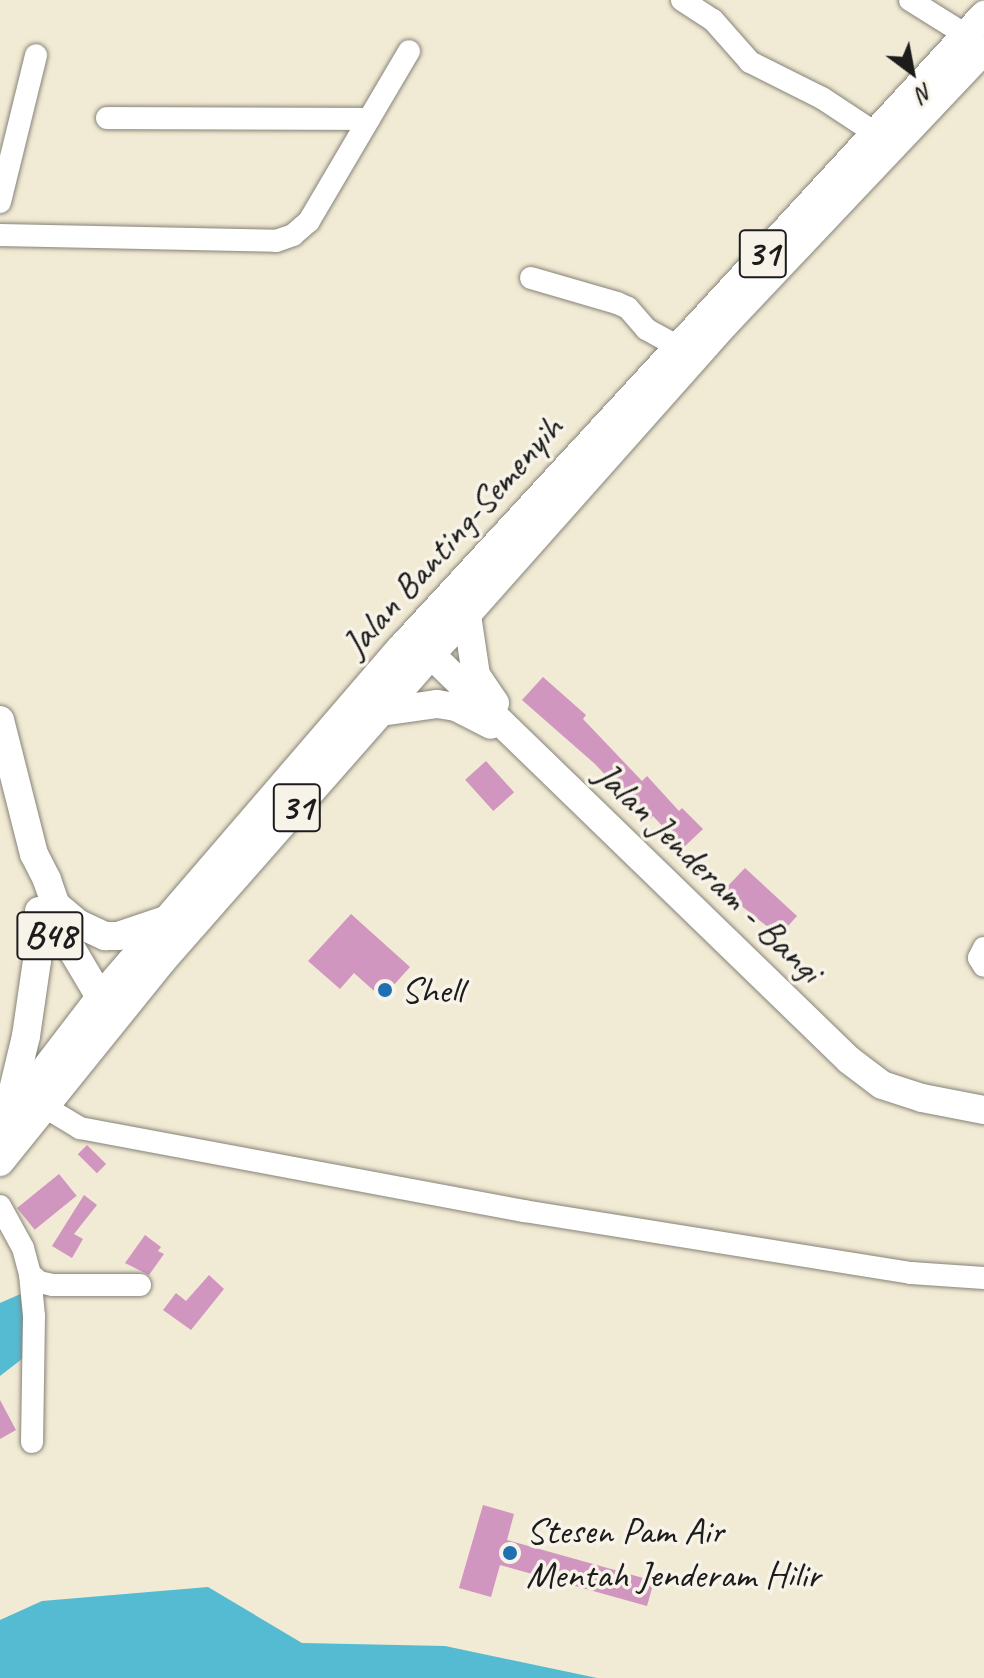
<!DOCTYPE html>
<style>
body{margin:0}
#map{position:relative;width:984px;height:1678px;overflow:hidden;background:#f1ead4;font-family:Caveat,sans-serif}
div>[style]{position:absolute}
.water>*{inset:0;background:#54bbd2}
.building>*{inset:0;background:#d096bf;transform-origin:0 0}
.roads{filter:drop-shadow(0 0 2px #868378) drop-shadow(0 0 2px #868378)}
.minor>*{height:22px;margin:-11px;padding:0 11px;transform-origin:11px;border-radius:11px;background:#fff}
.major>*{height:28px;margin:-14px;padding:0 14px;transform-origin:14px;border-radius:14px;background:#fff}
.dots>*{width:22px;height:22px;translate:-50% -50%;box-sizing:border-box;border:4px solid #f7f3e8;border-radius:50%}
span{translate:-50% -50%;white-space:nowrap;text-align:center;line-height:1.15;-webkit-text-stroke:7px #f7f3e8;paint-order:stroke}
.shield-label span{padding:2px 6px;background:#f7f3e8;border:2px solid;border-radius:6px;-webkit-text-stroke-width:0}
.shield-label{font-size:36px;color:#1c1c1c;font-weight:700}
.street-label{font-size:38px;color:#1c1c1c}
.poi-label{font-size:38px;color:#1c1c1c}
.left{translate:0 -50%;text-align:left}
.north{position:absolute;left:872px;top:32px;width:80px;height:80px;-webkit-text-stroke:6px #f7f3e8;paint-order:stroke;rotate:148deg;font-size:22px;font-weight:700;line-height:32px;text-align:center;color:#1c1c1c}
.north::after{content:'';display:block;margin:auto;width:28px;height:36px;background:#1c1c1c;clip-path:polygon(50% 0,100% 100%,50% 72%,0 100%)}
</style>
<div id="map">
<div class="water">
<div style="clip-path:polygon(25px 1292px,31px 1352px,0 1376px,0 1303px)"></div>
<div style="clip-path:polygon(208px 1587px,302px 1643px,445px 1646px,597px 1678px,0 1678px,0 1620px,42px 1601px)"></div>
</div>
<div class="building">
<div style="clip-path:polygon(543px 677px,586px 715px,583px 719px,642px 781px,647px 776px,679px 811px,682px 808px,703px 829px,683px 848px,653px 816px,650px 819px,646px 814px,640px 819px,626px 804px,629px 800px,595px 764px,522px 700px)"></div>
<div style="left:486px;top:761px;width:42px;height:28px;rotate:48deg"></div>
<div style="clip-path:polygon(745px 868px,797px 916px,779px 936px,723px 891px)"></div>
<div style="clip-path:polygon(351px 914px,410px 967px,382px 998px,354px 973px,340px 989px,308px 961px)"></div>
<div style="left:87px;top:1145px;width:27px;height:13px;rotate:45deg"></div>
<div style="left:59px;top:1174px;width:28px;height:54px;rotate:51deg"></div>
<div style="clip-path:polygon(84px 1195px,97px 1205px,74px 1234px,83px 1239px,72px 1258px,52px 1246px)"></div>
<div style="clip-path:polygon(145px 1235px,161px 1247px,158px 1251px,164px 1254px,149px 1275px,125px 1263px)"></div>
<div style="clip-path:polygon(209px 1275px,224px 1289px,191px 1330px,163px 1310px,176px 1293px,186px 1301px)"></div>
<div style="clip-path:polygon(0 1400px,16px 1430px,0 1439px)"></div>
<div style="clip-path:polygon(483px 1505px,514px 1514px,507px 1540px,654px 1581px,647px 1606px,500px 1565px,491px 1597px,459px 1588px)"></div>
</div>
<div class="roads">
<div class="minor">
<div style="left:682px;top:0;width:37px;rotate:33deg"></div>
<div style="left:713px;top:20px;width:56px;rotate:48.6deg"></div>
<div style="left:750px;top:62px;width:80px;rotate:26.6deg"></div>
<div style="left:822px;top:98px;width:64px;rotate:33.4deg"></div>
<div style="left:910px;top:0;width:66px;rotate:32deg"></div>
<div style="left:107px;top:118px;width:262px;rotate:0.2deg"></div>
<div style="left:0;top:202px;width:151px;rotate:-76.2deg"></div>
<div style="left:0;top:235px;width:276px;rotate:1.2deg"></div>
<div style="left:276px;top:241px;width:18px;rotate:-19deg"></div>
<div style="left:293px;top:235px;width:21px;rotate:-41deg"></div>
<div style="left:309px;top:221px;width:197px;rotate:-59.5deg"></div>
<div style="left:531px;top:278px;width:90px;rotate:16.2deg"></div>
<div style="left:617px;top:303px;width:12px;rotate:24deg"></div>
<div style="left:628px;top:308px;width:28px;rotate:49deg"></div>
<div style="left:646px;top:329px;width:35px;rotate:29deg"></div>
<div style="left:984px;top:948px;width:11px;rotate:117deg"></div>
<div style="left:979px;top:958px;width:9px;rotate:58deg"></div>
<div style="left:45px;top:1107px;width:41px;rotate:31deg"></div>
<div style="left:80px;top:1128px;width:452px;rotate:10.6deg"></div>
<div style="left:524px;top:1211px;width:392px;rotate:9.1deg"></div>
<div style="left:911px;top:1273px;width:73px;rotate:3.9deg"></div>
<div style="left:0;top:1206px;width:48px;rotate:61.3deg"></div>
<div style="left:23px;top:1248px;width:27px;rotate:75deg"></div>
<div style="left:30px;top:1274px;width:42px;rotate:84.6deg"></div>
<div style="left:34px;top:1316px;width:126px;rotate:90.9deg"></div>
<div style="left:30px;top:1274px;width:12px;rotate:42deg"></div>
<div style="left:39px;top:1282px;width:14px;rotate:12deg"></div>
<div style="left:53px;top:1285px;width:87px"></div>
</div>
<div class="major">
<div style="left:467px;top:615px;width:61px;rotate:81.5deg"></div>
<div style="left:476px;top:675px;width:34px;rotate:56deg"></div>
<div style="left:418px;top:642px;width:600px;rotate:44.12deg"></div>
<div style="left:849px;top:1060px;width:41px;rotate:37.1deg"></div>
<div style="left:882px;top:1085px;width:42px;rotate:18deg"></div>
<div style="left:922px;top:1098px;width:63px;rotate:11deg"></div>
<div style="left:381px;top:712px;width:57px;rotate:-8.1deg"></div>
<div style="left:437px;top:704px;width:19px;rotate:9deg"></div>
<div style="left:456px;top:707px;width:39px;rotate:27deg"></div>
<div style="left:0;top:720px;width:138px;rotate:75.8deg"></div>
<div style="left:34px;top:854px;width:29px;rotate:63deg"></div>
<div style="left:47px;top:880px;width:72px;rotate:70.6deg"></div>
<div style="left:71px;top:948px;width:51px;rotate:59.4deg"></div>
<div style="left:97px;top:992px;width:25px;rotate:88deg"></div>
<div style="left:56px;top:905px;width:30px;rotate:40deg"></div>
<div style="left:79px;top:924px;width:29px;rotate:25deg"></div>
<div style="left:105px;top:936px;width:13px"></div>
<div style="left:118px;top:936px;width:50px;rotate:-18.8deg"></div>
<div style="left:7px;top:1115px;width:81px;rotate:-76.5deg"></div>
<div style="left:26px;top:1036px;width:76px;rotate:-81.7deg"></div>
<div style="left:37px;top:961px;width:50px;rotate:-87.7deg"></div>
<div style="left:0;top:1128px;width:160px;rotate:-52.6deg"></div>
<div style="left:97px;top:1001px;width:466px;rotate:-49.3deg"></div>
<div style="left:401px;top:648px;width:861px;rotate:-47.35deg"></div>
<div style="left:0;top:1162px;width:258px;rotate:-51.1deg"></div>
<div style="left:162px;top:961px;width:432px;rotate:-48.7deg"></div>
<div style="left:447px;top:637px;width:420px;rotate:-48.4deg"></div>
<div style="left:726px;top:323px;width:376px;rotate:-46.6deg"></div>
</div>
</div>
<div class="dots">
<div style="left:385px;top:990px;background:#1f6fb2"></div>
<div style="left:510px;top:1553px;background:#1f6fb2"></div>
</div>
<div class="shield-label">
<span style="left:763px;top:254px">31</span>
<span style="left:297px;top:808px">31</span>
<span style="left:50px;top:936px">B48</span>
</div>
<div class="street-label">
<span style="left:452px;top:536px;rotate:-48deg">Jalan Banting-Semenyih</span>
<span style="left:709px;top:872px;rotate:44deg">Jalan Jenderam - Bangi</span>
</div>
<div class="poi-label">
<span class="left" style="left:401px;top:990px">Shell</span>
<span class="left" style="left:526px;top:1553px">Stesen Pam Air<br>Mentah Jenderam Hilir</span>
</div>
<div class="north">N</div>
</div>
